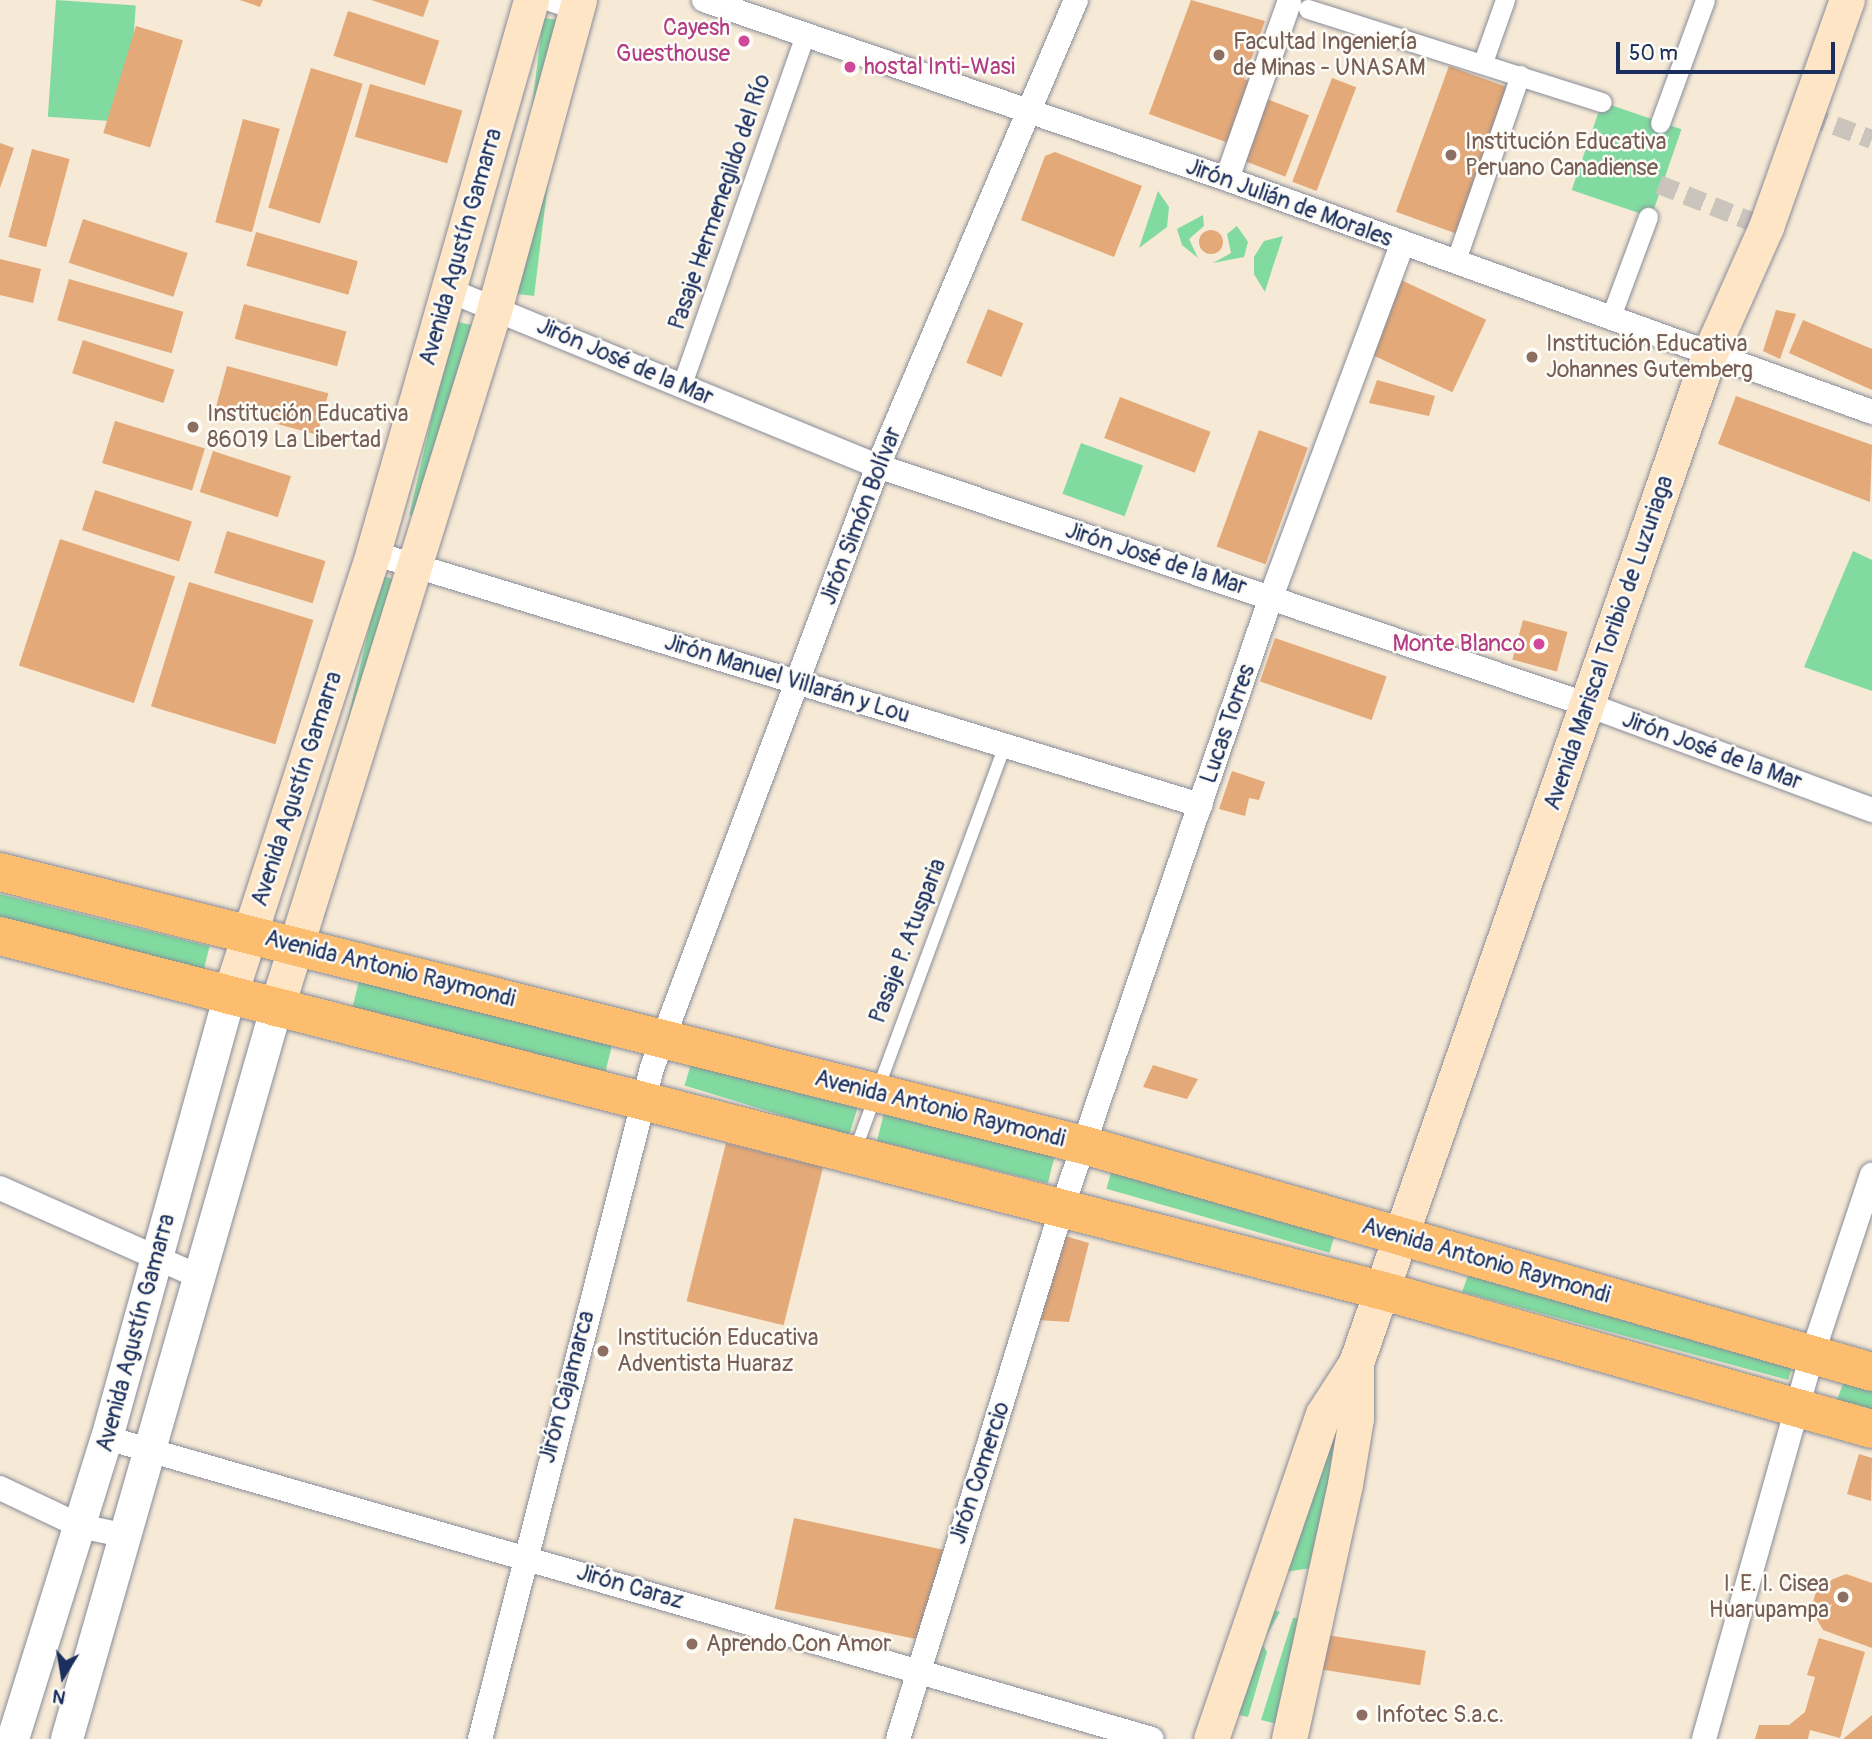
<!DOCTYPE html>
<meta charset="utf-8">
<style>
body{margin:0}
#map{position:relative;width:1872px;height:1739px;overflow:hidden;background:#f6e9d5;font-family:Pangolin,sans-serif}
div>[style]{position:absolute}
.green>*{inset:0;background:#81daa0;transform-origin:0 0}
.building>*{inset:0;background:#e4a978;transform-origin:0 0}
.round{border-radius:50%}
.pedestrian-tunnel>*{height:19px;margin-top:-9.5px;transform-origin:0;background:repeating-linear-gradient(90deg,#cac4bd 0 19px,transparent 0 29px)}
.roads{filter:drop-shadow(0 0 2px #888c9a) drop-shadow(0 0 2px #888c9a)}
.service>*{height:12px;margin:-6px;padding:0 6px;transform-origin:6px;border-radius:6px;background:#fff}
.pedestrian>*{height:19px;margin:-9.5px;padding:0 9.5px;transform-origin:9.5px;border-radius:9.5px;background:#fff}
.minor>*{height:24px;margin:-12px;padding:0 12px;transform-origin:12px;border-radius:12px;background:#fff}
.tertiary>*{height:32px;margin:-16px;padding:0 16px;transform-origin:16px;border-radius:16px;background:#fff}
.secondary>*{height:35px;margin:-17.5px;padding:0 17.5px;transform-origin:17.5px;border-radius:17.5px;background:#fee5c5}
.primary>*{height:38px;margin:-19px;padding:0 19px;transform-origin:19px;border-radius:19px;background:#fcbd6f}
.dots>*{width:19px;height:19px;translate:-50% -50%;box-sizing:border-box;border:4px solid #fdfcf7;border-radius:50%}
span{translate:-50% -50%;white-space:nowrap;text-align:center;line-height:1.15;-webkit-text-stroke:5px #fdfcf7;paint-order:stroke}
.hotel-label{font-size:23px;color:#b23c85}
.right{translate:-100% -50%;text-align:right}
.left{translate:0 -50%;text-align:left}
.education-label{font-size:23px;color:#785e54}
.street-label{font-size:23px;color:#1b2f5e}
.north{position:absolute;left:28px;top:1641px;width:70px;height:70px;-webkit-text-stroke:5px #fdfcf7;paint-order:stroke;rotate:191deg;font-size:19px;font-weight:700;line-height:28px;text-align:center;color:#1b2f5e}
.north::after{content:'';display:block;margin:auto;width:24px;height:32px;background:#1b2f5e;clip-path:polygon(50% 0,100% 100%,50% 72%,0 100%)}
.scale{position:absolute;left:1616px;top:42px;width:219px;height:32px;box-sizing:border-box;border:4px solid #1b2f5e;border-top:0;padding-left:9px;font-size:21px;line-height:24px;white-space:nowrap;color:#1b2f5e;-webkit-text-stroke:5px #fdfcf7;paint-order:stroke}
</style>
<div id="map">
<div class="green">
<div style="left:56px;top:0;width:80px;height:117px;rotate:4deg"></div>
<div style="left:543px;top:18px;width:25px;height:277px;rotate:7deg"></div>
<div style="left:1602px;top:102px;width:84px;height:93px;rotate:19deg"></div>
<div style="clip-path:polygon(1158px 191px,1169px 207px,1167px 227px,1139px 248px)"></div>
<div style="clip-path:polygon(1203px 215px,1204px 226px,1189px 239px,1198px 258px,1182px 245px,1177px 229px)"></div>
<div style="clip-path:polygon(1237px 226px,1248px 242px,1244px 257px,1213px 263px,1231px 253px,1227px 234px)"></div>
<div style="clip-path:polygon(1283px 236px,1266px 288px,1265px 292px,1254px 274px,1254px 257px,1264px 241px)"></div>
<div style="left:454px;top:321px;width:26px;height:199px;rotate:13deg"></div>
<div style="left:1081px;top:443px;width:66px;height:54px;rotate:20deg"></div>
<div style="clip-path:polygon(1853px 551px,1872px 560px,1872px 691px,1804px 667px)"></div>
<div style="left:381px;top:576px;width:22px;height:346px;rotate:13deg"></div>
<div style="left:0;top:894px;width:216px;height:26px;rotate:14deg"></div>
<div style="left:361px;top:973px;width:261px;height:38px;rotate:14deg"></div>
<div style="left:695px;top:1051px;width:172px;height:36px;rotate:17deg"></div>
<div style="left:887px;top:1101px;width:176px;height:41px;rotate:14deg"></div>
<div style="left:1115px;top:1159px;width:232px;height:31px;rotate:16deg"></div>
<div style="clip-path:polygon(1472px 1264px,1794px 1361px,1788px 1380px,1462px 1292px)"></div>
<div style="clip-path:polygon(1355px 1368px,1326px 1566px,1270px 1574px)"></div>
<div style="clip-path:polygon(1846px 1375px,1872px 1382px,1872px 1411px,1837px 1400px)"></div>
<div style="clip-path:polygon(1259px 1606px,1280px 1612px,1262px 1643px,1267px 1652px,1248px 1717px,1222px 1711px)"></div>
<div style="clip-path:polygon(1293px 1618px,1313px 1618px,1289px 1727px,1261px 1720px)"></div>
</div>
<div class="building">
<div style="clip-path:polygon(240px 0,263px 0,260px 7px)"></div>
<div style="clip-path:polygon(371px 0,429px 0,423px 17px)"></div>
<div style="clip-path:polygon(1191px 0,1265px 21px,1244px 79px,1256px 84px,1234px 145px,1149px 114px)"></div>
<div style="left:348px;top:11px;width:96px;height:47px;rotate:18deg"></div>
<div style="left:136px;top:26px;width:49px;height:112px;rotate:17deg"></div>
<div style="left:1449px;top:66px;width:66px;height:155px;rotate:20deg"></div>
<div style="left:311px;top:68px;width:54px;height:146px;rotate:17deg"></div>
<div style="left:1332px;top:78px;width:26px;height:111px;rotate:21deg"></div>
<div style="left:370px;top:84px;width:96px;height:55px;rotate:16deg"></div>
<div style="left:1267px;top:99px;width:45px;height:66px;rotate:21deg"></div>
<div style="left:243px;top:119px;width:38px;height:107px;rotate:15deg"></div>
<div style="clip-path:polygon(0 143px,14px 148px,0 188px)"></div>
<div style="left:32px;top:149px;width:39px;height:91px;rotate:15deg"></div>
<div style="clip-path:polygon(1055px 152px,1142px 186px,1114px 257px,1021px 220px,1045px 156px)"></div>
<div style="left:83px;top:219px;width:110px;height:46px;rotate:18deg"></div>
<div class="round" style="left:1199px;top:230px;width:24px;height:24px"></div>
<div style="left:256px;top:232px;width:106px;height:35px;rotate:16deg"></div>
<div style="clip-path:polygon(0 259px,41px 269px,33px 303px,0 295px)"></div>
<div style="left:69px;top:279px;width:119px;height:43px;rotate:16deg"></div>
<div style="left:1401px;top:280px;width:94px;height:80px;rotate:25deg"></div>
<div style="left:244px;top:304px;width:106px;height:36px;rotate:15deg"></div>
<div style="left:988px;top:309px;width:38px;height:58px;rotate:22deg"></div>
<div style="clip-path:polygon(1776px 310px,1796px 314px,1780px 359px,1763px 351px)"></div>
<div style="clip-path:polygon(1803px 320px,1872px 349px,1872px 390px,1789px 353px)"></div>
<div style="left:83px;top:340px;width:96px;height:35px;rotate:18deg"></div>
<div style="left:227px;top:366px;width:105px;height:43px;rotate:15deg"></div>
<div style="clip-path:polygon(1377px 380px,1435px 396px,1429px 416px,1369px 403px)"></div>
<div style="clip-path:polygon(1736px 396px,1872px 445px,1870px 502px,1718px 444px)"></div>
<div style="left:1120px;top:397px;width:97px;height:44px;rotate:21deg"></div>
<div style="left:115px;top:421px;width:94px;height:44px;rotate:17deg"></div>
<div style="left:1259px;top:430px;width:52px;height:124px;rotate:20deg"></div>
<div style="left:213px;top:451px;width:82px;height:43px;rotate:18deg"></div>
<div style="left:95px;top:490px;width:102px;height:42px;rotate:18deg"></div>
<div style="left:227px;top:531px;width:103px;height:44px;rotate:17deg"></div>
<div style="left:60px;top:539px;width:121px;height:133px;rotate:18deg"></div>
<div style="left:189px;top:582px;width:130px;height:130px;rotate:17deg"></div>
<div style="left:1523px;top:620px;width:46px;height:41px;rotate:15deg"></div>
<div style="left:1275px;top:638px;width:118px;height:46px;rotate:19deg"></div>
<div style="clip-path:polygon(1232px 771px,1265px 782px,1259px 800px,1249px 798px,1245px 816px,1219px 809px)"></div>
<div style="clip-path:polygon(1153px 1065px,1198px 1079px,1187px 1099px,1143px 1087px)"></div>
<div style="left:726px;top:1143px;width:100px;height:163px;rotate:14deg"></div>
<div style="clip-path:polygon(1062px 1235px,1089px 1243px,1069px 1322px,1038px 1320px)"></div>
<div style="clip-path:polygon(1859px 1454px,1872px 1458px,1871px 1501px,1847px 1494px)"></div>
<div style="left:794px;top:1518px;width:155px;height:93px;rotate:12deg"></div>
<div style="clip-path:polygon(1846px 1574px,1872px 1583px,1872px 1648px,1823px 1630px,1811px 1609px,1818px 1585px)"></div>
<div style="left:1327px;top:1635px;width:100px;height:35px;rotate:9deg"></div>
<div style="clip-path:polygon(1819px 1638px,1865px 1652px,1840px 1738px,1810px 1730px,1808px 1739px,1755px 1739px,1759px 1725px,1789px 1725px,1805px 1712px,1815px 1677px,1807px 1675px)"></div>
<div style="clip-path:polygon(1872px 1715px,1872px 1739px,1843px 1739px)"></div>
</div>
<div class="pedestrian-tunnel">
<div style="left:1808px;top:115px;width:68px;rotate:20.6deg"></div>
<div style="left:1659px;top:184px;width:115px;rotate:21.9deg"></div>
</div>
<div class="roads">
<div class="service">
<div style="left:855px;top:1151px;width:435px;rotate:-69.7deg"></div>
</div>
<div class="pedestrian">
<div style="left:1308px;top:9px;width:308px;rotate:17.6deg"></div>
<div style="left:1483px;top:62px;width:66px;rotate:-70.5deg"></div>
<div style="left:1660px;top:123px;width:131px;rotate:-69.9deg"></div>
<div style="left:1455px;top:263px;width:199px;rotate:-70.9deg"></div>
<div style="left:1610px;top:319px;width:109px;rotate:-69.6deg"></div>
<div style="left:681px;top:387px;width:373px;rotate:-70.6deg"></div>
</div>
<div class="minor">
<div style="left:553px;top:0;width:25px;rotate:18deg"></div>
<div style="left:704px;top:0;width:553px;rotate:18.89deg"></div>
<div style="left:1227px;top:179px;width:686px;rotate:19.86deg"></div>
<div style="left:1227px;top:179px;width:187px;rotate:-70.6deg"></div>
<div style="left:448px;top:290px;width:465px;rotate:22.3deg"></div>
<div style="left:878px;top:466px;width:749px;rotate:18.6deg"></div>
<div style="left:1588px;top:705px;width:303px;rotate:20.3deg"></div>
<div style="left:373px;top:553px;width:865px;rotate:16.95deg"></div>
<div style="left:0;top:1188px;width:217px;rotate:24deg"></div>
<div style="left:107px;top:1438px;width:1087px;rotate:16.07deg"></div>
<div style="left:0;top:1488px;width:89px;rotate:25.4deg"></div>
<div style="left:80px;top:1526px;width:48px;rotate:12deg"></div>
<div style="left:480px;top:1739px;width:693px;rotate:-75.62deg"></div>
<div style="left:652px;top:1068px;width:643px;rotate:-69.42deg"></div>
<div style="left:878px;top:466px;width:506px;rotate:-66.98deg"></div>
<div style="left:898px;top:1739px;width:556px;rotate:-72.84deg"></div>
<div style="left:1062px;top:1208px;width:646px;rotate:-71.12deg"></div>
<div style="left:1271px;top:597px;width:377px;rotate:-69.6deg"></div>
<div style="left:1704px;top:1739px;width:399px;rotate:-74.3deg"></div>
<div style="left:1812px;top:1355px;width:190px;rotate:-71.6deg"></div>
</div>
<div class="tertiary">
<div style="left:13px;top:1739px;width:315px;rotate:-72.7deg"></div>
<div style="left:107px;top:1438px;width:458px;rotate:-74.5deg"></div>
<div style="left:67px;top:1739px;width:759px;rotate:-74.02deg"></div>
</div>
<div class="secondary">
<div style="left:229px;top:997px;width:467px;rotate:-72deg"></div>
<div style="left:373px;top:553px;width:575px;rotate:-74.05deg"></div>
<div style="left:276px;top:1009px;width:735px;rotate:-72.67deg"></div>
<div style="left:495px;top:307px;width:318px;rotate:-74.7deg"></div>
<div style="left:1211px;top:1739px;width:344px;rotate:-71deg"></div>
<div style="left:1323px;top:1414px;width:61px;rotate:-57.1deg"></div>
<div style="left:1356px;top:1363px;width:1068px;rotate:-70.7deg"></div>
<div style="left:1709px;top:355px;width:140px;rotate:-66deg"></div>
<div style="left:1766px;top:227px;width:241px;rotate:-70.4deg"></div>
<div style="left:1289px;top:1739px;width:261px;rotate:-77.6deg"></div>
<div style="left:1345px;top:1484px;width:67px;rotate:-80.5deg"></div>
<div style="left:1356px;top:1418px;width:55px;rotate:-90deg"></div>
</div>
<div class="primary">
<div style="left:0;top:872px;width:1118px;rotate:14.14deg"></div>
<div style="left:1084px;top:1145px;width:820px;rotate:16.07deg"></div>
<div style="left:0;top:936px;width:1425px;rotate:14.39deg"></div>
<div style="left:1380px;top:1290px;width:511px;rotate:15.78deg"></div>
</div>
</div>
<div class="dots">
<div style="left:744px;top:41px;background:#d1479c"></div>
<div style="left:1219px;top:55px;background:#8d6e63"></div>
<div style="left:850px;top:67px;background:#d1479c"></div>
<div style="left:1451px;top:155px;background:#8d6e63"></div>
<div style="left:1532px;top:357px;background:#8d6e63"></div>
<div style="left:193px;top:427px;background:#8d6e63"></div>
<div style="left:1539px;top:644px;background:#d1479c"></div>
<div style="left:603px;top:1351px;background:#8d6e63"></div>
<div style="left:1843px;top:1597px;background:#8d6e63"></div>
<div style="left:692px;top:1644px;background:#8d6e63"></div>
<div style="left:1362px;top:1715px;background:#8d6e63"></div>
</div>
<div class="hotel-label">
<span class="right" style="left:730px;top:41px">Cayesh<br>Guesthouse</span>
<span class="left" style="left:864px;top:67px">hostal Inti-Wasi</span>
<span class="right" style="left:1525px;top:644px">Monte Blanco</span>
</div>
<div class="education-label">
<span class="left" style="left:1233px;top:55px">Facultad Ingeniería<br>de Minas - UNASAM</span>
<span class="left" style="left:1465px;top:155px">Institución Educativa<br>Peruano Canadiense</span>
<span class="left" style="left:1546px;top:357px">Institución Educativa<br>Johannes Gutemberg</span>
<span class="left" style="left:207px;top:427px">Institución Educativa<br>86019 La Libertad</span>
<span class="left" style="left:617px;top:1351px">Institución Educativa<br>Adventista Huaraz</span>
<span class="right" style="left:1829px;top:1597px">I. E. I. Cisea<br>Huarupampa</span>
<span class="left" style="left:706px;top:1644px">Aprendo Con Amor</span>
<span class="left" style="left:1376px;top:1715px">Infotec S.a.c.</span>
</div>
<div class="street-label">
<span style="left:720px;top:202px;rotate:-71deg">Pasaje Hermenegildo del Río</span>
<span style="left:1289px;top:203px;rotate:20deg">Jirón Julián de Morales</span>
<span style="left:461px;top:247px;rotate:-74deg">Avenida Agustín Gamarra</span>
<span style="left:625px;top:362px;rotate:23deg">Jirón José de la Mar</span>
<span style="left:861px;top:516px;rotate:-69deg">Jirón Simón Bolívar</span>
<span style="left:1156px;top:559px;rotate:18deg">Jirón José de la Mar</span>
<span style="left:1609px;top:643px;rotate:-71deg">Avenida Mariscal Toribio de Luzuriaga</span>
<span style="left:787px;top:679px;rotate:17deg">Jirón Manuel Villarán y Lou</span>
<span style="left:1228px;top:724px;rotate:-71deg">Lucas Torres</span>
<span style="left:1712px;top:751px;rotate:20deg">Jirón José de la Mar</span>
<span style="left:297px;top:789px;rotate:-72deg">Avenida Agustín Gamarra</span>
<span style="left:908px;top:941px;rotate:-69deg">Pasaje P. Atusparia</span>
<span style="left:390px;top:969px;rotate:14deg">Avenida Antonio Raymondi</span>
<span style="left:940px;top:1109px;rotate:14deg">Avenida Antonio Raymondi</span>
<span style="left:1486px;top:1261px;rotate:16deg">Avenida Antonio Raymondi</span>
<span style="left:136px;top:1333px;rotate:-75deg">Avenida Agustín Gamarra</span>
<span style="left:567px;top:1387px;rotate:-75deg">Jirón Cajamarca</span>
<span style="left:980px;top:1473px;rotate:-72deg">Jirón Comercio</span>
<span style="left:630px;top:1587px;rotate:16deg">Jirón Caraz</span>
</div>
<div class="north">N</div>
<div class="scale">50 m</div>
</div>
